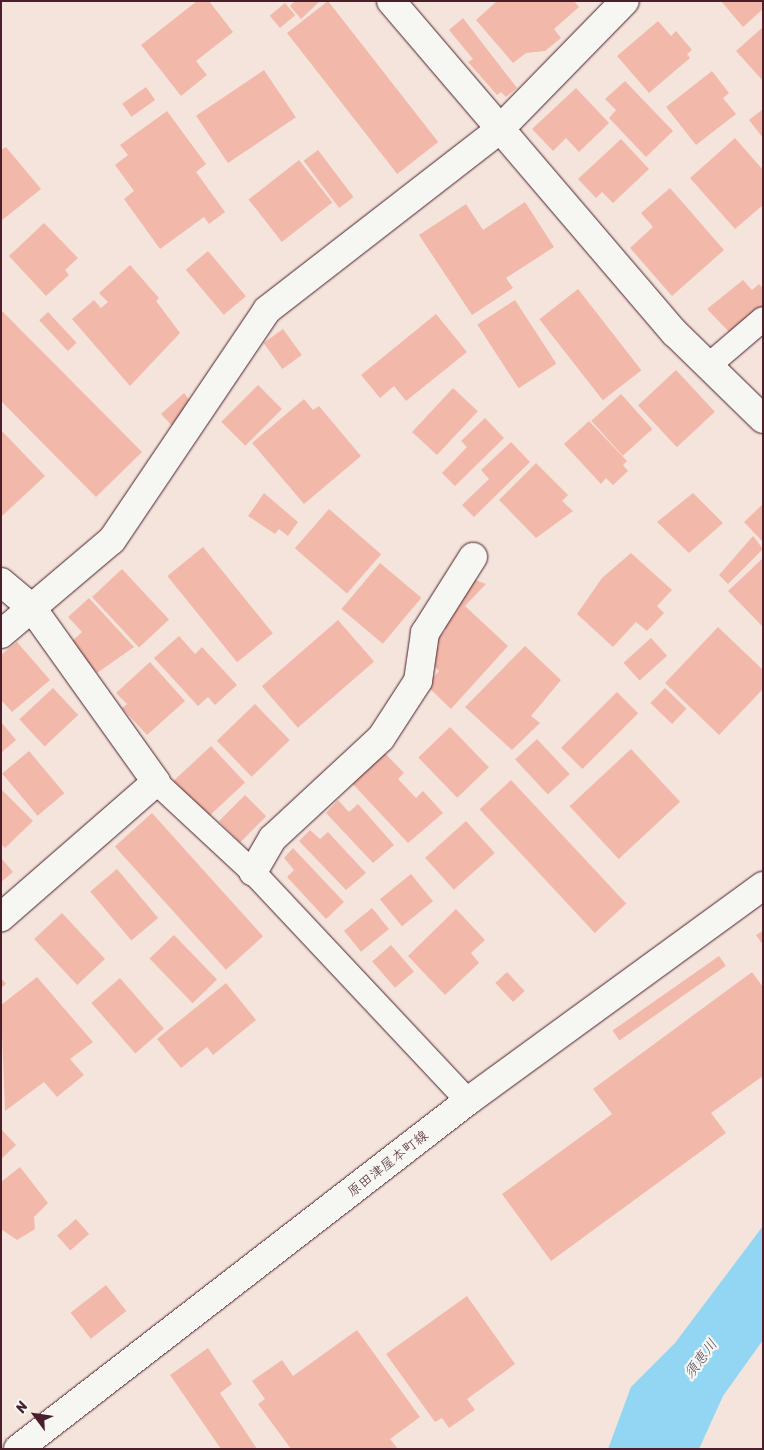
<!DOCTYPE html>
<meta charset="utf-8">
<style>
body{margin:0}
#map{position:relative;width:764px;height:1450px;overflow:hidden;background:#f5e4dc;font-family:Sriracha,"Klee One",sans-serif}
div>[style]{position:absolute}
.water>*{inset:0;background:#92d6f3}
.building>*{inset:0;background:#f2b9aa;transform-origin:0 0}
.roads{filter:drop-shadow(0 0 1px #4a1f2b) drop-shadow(0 0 1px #4a1f2b)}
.service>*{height:24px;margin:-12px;padding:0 12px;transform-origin:12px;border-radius:12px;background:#f6f6f2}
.minor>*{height:28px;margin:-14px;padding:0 14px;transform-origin:14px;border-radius:14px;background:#f6f6f2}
.tertiary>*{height:28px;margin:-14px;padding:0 14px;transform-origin:14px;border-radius:14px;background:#f6f6f2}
span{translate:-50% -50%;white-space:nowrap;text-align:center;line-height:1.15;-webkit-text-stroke:4.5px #f6f6f2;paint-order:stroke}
.street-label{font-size:14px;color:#4a1f2b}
.water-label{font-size:15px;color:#5c4d5d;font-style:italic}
.frame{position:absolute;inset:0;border:2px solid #4a1f2b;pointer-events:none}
.north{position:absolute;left:10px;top:1390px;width:50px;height:50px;-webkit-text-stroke:4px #f6f6f2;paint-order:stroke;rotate:301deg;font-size:14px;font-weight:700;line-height:20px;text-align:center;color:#4a1f2b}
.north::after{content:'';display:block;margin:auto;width:18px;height:22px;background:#4a1f2b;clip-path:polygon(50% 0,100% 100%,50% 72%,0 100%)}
</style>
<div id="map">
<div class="water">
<div style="clip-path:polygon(763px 1226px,763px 1340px,723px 1396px,699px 1449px,608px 1449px,631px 1387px,675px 1343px)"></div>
</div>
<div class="building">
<div style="clip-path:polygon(197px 1px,209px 1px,233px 32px,196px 61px,207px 75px,181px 96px,141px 45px)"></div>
<div style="clip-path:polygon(295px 1px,320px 1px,301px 19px,290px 6px)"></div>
<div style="left:328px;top:1px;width:179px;height:52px;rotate:52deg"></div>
<div style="clip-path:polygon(497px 1px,574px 1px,579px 7px,554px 29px,561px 38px,545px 51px,526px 53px,513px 63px,476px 20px)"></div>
<div style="clip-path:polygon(721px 1px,763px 1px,763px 9px,743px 27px)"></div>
<div style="left:285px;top:3px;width:16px;height:20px;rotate:50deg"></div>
<div style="clip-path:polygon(463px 18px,517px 88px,506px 97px,501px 92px,497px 95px,468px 62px,473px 59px,449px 30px)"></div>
<div style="clip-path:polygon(658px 21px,671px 36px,676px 31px,692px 50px,687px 54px,690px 58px,649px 93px,617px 56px)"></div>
<div style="clip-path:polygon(763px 27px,763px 81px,736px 51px)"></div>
<div style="left:264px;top:70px;width:57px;height:82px;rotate:56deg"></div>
<div style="clip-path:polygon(712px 71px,729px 93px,723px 98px,736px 114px,696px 145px,666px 107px)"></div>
<div style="clip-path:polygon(625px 81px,673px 131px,646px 157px,609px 118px,616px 110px,605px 99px)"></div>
<div style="left:146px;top:87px;width:16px;height:29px;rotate:55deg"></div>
<div style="clip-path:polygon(576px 88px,609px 123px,579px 152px,566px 138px,553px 151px,532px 129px)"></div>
<div style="clip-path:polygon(763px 109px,763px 138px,749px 120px)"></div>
<div style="clip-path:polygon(167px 111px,206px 164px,196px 172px,225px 212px,209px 224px,204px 217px,160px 249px,124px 199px,134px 191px,115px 165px,128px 155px,120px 145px)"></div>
<div style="clip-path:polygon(735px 138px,763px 170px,763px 205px,735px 229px,690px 178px)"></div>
<div style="clip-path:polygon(621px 139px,649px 169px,613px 203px,602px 192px,596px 198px,578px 179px)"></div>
<div style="clip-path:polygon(6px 147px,41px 189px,1px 221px,1px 150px)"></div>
<div style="left:318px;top:150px;width:59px;height:18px;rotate:53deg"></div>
<div style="left:299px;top:160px;width:54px;height:64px;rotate:52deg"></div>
<div style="clip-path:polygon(670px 188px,724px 250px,672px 296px,630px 248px,653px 227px,641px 213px)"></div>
<div style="clip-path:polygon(525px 202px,554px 247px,506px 278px,513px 288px,472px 315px,419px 235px,466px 204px,483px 230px)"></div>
<div style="clip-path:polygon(44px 223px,78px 258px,65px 270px,69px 275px,46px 296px,9px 256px)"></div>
<div style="left:208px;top:251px;width:59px;height:29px;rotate:50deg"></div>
<div style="clip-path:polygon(130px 265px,159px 298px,156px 301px,180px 333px,130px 386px,72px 319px,94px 300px,101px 308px,108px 302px,99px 293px)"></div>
<div style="clip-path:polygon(743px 280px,752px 290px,759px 284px,763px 288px,763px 303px,762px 310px,733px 336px,707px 309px)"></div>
<div style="left:578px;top:289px;width:103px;height:49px;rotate:52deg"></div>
<div style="left:515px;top:300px;width:76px;height:45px;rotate:57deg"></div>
<div style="clip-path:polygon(1px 310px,142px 452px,96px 497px,1px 401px)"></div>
<div style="left:48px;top:312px;width:42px;height:12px;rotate:47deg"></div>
<div style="clip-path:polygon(436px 314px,467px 352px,406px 401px,394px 386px,380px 398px,361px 375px)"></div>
<div style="left:283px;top:329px;width:32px;height:24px;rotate:54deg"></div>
<div style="left:676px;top:370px;width:57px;height:52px;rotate:47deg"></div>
<div style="left:258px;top:385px;width:34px;height:52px;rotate:45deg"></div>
<div style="left:453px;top:388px;width:34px;height:60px;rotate:43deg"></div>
<div style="clip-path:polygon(184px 393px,191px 402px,176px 430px,161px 414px)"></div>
<div style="left:621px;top:394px;width:47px;height:40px;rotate:48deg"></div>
<div style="clip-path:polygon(304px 399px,313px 410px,319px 406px,361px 456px,304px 504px,252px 443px)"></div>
<div style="clip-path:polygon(485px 418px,504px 438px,455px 486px,442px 473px,467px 447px,461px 441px)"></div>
<div style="clip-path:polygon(589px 421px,627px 461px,623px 465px,628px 471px,613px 485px,606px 478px,601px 484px,564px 444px)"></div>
<div style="clip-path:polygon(1px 430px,45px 476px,1px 517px)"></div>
<div style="clip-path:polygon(511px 442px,530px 462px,474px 517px,462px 505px,489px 479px,481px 470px)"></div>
<div style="clip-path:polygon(536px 463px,568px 495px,562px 501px,573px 511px,536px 538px,499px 500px)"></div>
<div style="clip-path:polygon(264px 493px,298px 522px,288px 536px,279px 529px,275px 534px,248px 516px)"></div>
<div style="clip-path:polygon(693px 493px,723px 523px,689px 553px,657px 522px)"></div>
<div style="clip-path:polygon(763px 504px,763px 542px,744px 522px)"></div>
<div style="left:329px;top:509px;width:69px;height:52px;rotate:41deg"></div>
<div style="clip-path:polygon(753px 536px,763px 549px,728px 584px,719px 575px)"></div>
<div style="left:203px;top:547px;width:111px;height:46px;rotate:51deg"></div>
<div style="clip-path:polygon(631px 553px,672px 590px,657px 606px,664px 613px,647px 631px,636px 622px,613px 647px,577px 614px,602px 578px)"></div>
<div style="clip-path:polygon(763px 558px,763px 627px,728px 591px)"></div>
<div style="left:380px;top:563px;width:54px;height:60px;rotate:40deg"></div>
<div style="left:122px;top:569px;width:69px;height:41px;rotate:47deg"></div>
<div style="clip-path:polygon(470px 578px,486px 584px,465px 606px,508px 646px,451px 709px,426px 685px,439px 671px,429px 661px,439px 645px,435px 641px,446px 630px,440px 626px)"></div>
<div style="clip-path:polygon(89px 598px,134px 647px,97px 673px,70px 643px,82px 632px,68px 617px)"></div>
<div style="left:338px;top:620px;width:55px;height:101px;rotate:49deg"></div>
<div style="clip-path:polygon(718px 627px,763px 670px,763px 689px,719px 735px,665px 683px)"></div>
<div style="clip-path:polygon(179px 636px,195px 654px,202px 647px,237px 685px,215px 705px,208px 697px,198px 706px,154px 658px)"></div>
<div style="left:651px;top:638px;width:24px;height:37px;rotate:48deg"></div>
<div style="clip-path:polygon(17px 642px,50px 680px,12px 712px,1px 700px,1px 655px)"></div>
<div style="clip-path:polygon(525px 646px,561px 680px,531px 716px,540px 723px,512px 750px,465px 707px)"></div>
<div style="clip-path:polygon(150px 662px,185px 701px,147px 735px,122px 708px,127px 704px,116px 693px)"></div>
<div style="left:53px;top:688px;width:37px;height:46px;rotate:47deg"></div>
<div style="left:665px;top:688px;width:30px;height:21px;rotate:44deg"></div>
<div style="left:617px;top:692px;width:30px;height:79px;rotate:45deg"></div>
<div style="left:255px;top:704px;width:50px;height:53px;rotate:46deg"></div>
<div style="clip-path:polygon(1px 722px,16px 740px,1px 753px)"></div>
<div style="left:450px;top:727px;width:56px;height:44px;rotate:46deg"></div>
<div style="left:537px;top:739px;width:48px;height:30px;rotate:47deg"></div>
<div style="left:211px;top:746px;width:50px;height:51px;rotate:47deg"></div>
<div style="clip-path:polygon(381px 749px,404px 773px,398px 779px,416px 798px,423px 791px,443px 813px,408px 843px,348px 779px)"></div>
<div style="left:631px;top:749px;width:72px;height:84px;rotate:47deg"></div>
<div style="left:29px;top:751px;width:55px;height:35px;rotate:50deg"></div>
<div style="left:511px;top:780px;width:169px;height:43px;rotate:47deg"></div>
<div style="clip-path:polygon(1px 789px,33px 821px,5px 848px,1px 844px)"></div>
<div style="left:245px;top:795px;width:30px;height:37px;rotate:45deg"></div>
<div style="clip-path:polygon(338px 800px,349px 812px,358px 804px,394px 845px,373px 863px,326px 813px)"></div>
<div style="left:152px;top:813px;width:166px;height:50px;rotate:48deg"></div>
<div style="left:466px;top:821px;width:43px;height:55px;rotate:48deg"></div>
<div style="clip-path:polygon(310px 830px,320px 839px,328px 832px,366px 873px,346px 890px,299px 841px)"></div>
<div style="clip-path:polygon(293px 848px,344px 902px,326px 919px,287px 877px,294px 870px,284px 858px)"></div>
<div style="clip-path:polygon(1px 858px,13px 872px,1px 882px)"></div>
<div style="left:117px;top:869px;width:64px;height:35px;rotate:50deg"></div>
<div style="left:411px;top:874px;width:35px;height:40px;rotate:51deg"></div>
<div style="left:372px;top:908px;width:27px;height:36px;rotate:51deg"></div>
<div style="clip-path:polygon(456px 909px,485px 940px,471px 953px,479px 963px,445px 995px,408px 956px)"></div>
<div style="left:62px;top:913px;width:63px;height:38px;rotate:47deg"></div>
<div style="clip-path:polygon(763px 931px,763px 945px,756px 935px)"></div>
<div style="left:174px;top:935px;width:62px;height:34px;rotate:46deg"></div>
<div style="left:391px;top:945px;width:35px;height:25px;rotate:49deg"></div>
<div style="left:719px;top:956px;width:12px;height:130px;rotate:55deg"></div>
<div style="left:507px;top:972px;width:26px;height:16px;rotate:47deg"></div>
<div style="clip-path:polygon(752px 972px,763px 987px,763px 1076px,711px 1113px,726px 1133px,551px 1261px,502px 1194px,612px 1114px,593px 1089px)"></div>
<div style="clip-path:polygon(37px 977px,93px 1042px,70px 1059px,84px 1075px,57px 1097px,44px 1082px,5px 1111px,1px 1005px)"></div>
<div style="clip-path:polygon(1px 978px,6px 984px,1px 988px)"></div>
<div style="left:120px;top:978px;width:67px;height:38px;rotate:49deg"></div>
<div style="clip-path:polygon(226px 983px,256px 1020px,213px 1055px,207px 1047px,181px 1068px,157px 1039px)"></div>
<div style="clip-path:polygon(1px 1129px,16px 1145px,1px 1159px)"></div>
<div style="clip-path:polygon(20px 1167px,48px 1203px,34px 1217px,35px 1229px,17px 1240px,1px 1229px,1px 1182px)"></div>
<div style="left:76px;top:1219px;width:20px;height:25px;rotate:49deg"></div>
<div style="left:106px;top:1285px;width:33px;height:45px;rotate:52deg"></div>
<div style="clip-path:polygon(467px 1296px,515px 1364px,467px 1399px,475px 1410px,449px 1428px,442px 1418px,435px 1422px,386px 1354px)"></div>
<div style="clip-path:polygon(357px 1330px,420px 1417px,390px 1439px,398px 1449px,291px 1449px,258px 1404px,265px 1399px,252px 1381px,282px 1360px,293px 1376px)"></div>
<div style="clip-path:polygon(208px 1348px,232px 1384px,220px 1393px,257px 1449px,221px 1449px,170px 1375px)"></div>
</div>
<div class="roads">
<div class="service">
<div style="left:708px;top:366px;width:72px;rotate:-40.5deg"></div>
<div style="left:156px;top:782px;width:132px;rotate:42.9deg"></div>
<div style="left:253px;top:872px;width:314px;rotate:46.8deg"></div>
</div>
<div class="minor">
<div style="left:391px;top:1px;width:437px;rotate:49.5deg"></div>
<div style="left:675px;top:333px;width:123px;rotate:44.3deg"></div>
<div style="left:1px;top:582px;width:40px;rotate:40deg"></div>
<div style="left:32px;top:608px;width:214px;rotate:54.5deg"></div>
<div style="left:156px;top:782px;width:206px;rotate:138.9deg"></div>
<div style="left:1px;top:634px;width:145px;rotate:-40.3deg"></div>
<div style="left:112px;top:540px;width:277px;rotate:-56deg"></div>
<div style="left:267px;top:310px;width:294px;rotate:-37.8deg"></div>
<div style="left:499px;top:130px;width:180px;rotate:-45.7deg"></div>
<div style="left:253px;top:872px;width:39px;rotate:-60deg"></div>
<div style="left:273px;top:838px;width:147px;rotate:-42.8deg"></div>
<div style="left:381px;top:738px;width:68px;rotate:-57deg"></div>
<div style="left:418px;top:681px;width:49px;rotate:-81.7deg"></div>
<div style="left:425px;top:633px;width:90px;rotate:-57.7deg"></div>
</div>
<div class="tertiary">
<div style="left:18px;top:1449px;width:569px;rotate:-37.72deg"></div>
<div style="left:468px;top:1101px;width:365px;rotate:-36.1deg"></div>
</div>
</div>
<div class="street-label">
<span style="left:388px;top:1164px;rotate:-38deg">原田津屋本町線</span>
</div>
<div class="water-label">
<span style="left:701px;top:1359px;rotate:-53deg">須恵川</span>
</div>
<div class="frame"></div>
<div class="north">N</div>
</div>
